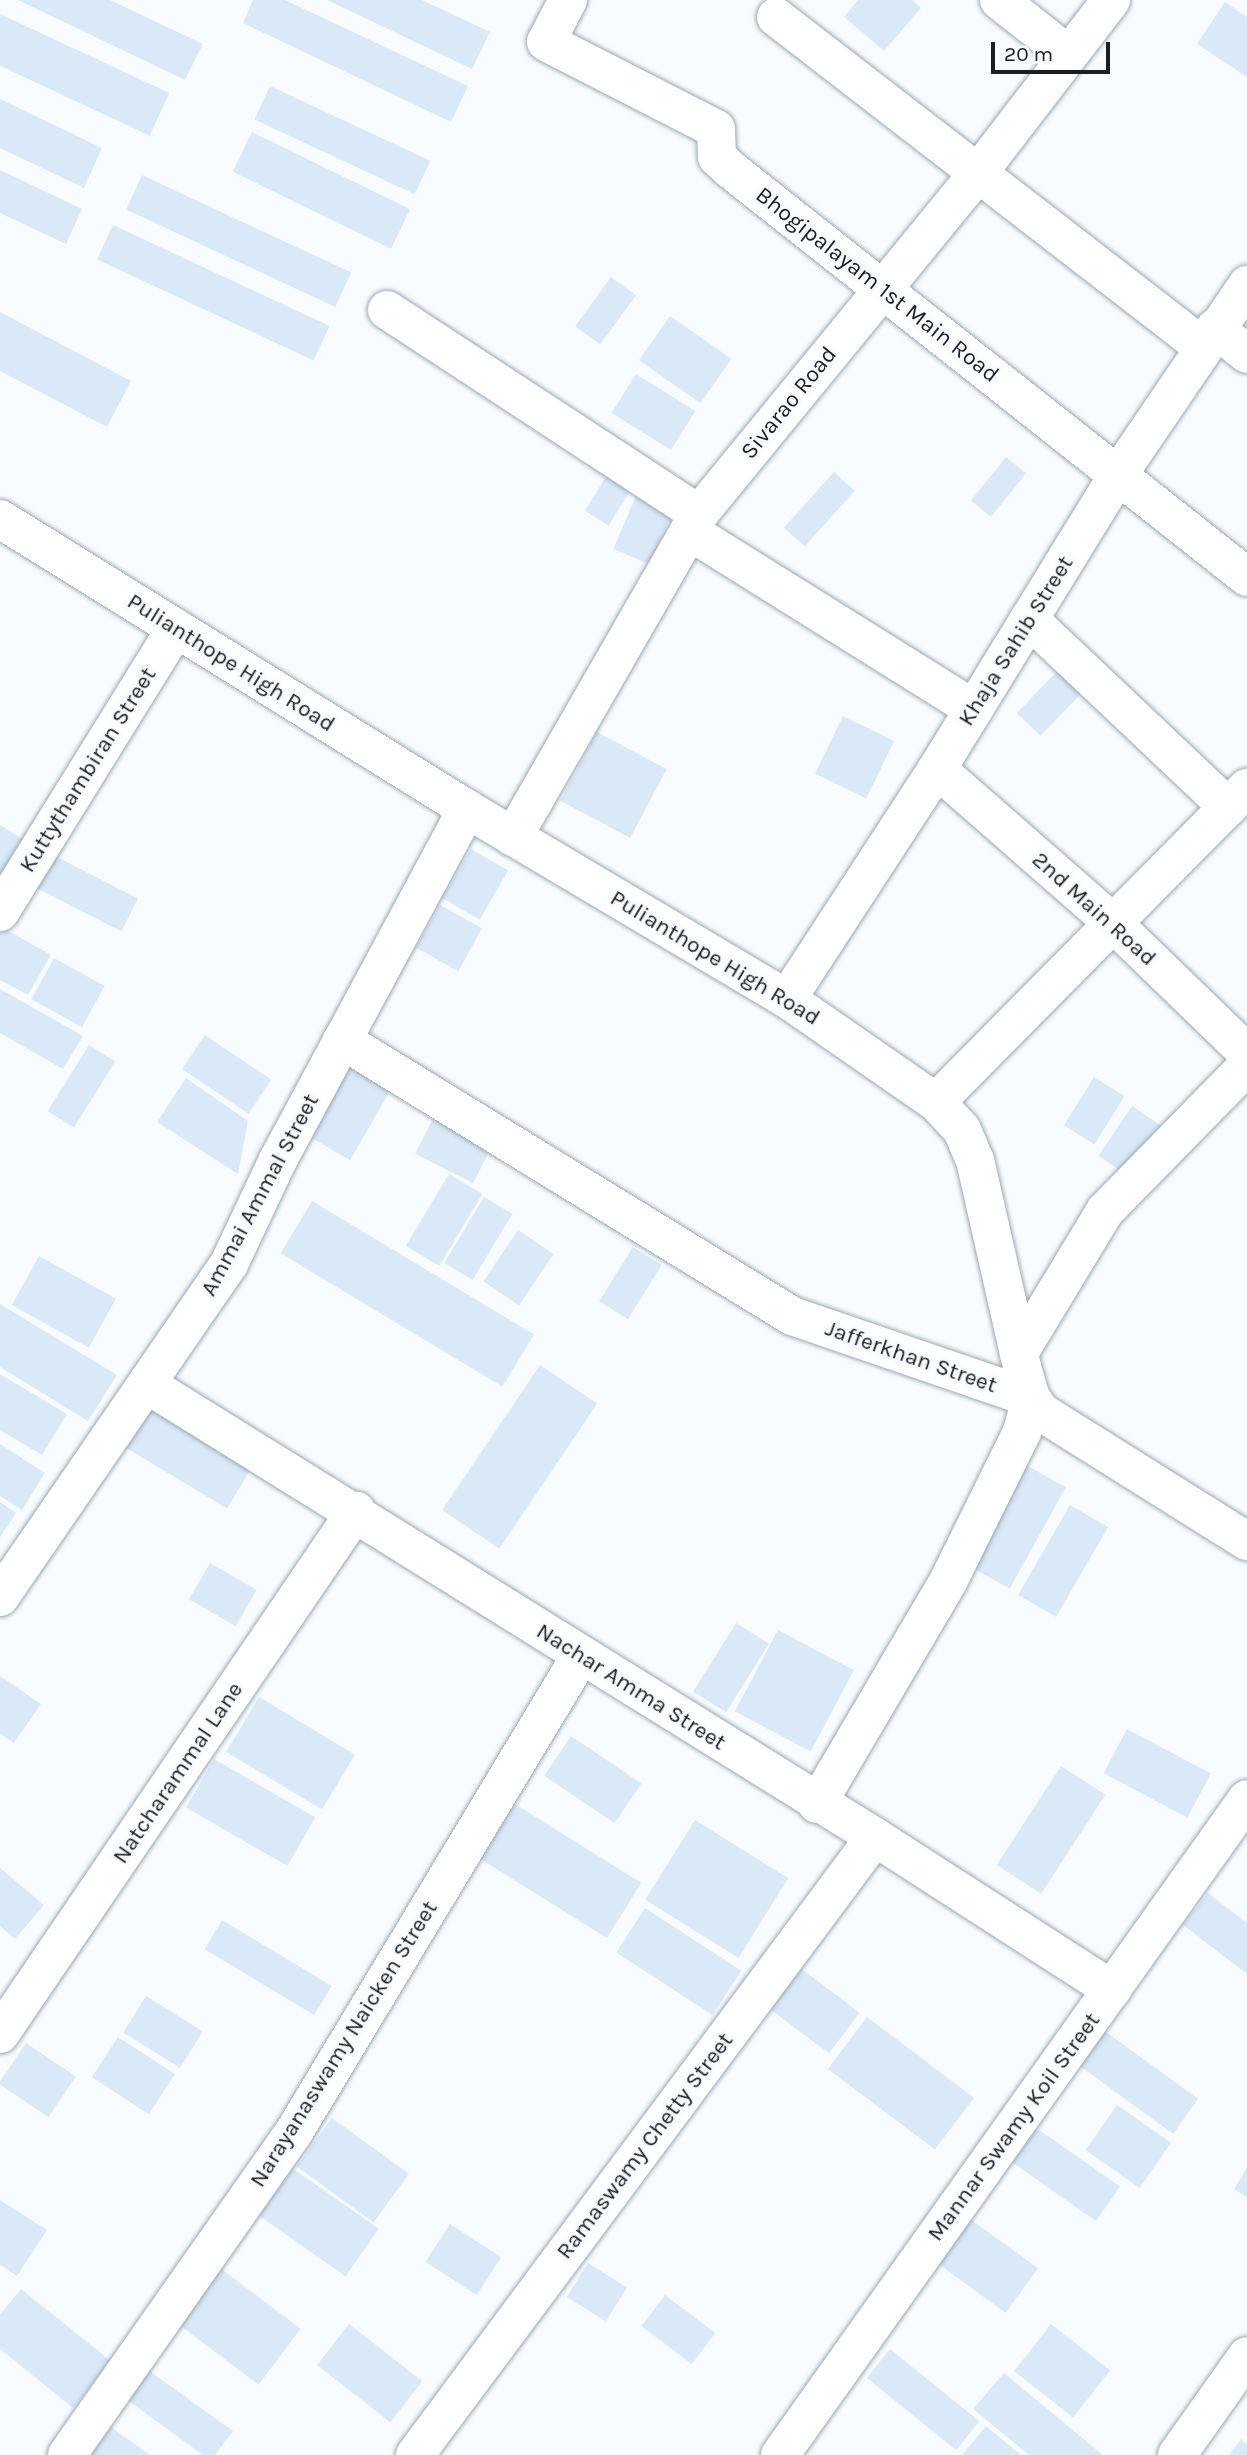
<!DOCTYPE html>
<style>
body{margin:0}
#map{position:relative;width:1247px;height:2455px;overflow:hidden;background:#f9fcff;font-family:Karla,sans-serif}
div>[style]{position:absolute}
.building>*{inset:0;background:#d9e9f7;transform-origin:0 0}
.roads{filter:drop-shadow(0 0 2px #98a8b5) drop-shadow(0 0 2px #98a8b5)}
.street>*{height:38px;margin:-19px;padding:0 19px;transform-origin:19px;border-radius:19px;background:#fff}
.secondary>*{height:38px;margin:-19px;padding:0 19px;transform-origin:19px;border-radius:19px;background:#fff}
span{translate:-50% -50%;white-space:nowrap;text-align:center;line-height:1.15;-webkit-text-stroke:7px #f9fcff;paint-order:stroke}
.street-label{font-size:23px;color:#181e23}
.scale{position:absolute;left:991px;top:42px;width:119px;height:32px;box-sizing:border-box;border:4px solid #181e23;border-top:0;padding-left:9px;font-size:21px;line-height:24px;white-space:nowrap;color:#181e23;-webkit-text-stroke:5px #f9fcff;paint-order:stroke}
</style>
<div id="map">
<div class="building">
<div style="clip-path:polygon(18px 0,110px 0,203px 44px,185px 80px)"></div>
<div style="clip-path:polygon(253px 0,285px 0,468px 86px,451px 122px,243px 23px)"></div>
<div style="clip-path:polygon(327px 0,422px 0,490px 32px,472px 69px)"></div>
<div style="clip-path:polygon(858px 0,912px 0,921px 8px,884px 51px,844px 17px)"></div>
<div style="clip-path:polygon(1225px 2px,1247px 17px,1247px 77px,1197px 44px)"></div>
<div style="left:0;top:14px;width:187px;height:47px;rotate:25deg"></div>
<div style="left:270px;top:86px;width:177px;height:37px;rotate:25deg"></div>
<div style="clip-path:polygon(0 99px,102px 148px,84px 188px,0 148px)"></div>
<div style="left:252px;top:132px;width:176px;height:44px;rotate:26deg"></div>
<div style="clip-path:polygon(0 170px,82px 209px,66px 244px,0 213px)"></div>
<div style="left:142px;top:175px;width:231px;height:38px;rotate:25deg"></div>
<div style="left:113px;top:225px;width:239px;height:38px;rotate:25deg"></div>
<div style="left:611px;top:277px;width:31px;height:61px;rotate:36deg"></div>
<div style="clip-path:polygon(0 312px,131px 381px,107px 427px,0 371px)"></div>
<div style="left:670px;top:316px;width:75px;height:54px;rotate:35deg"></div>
<div style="left:636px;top:374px;width:70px;height:46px;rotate:32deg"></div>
<div style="left:1006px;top:457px;width:26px;height:56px;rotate:39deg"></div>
<div style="left:614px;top:464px;width:28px;height:55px;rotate:32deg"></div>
<div style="left:834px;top:472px;width:28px;height:75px;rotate:42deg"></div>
<div style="left:638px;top:491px;width:40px;height:63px;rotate:23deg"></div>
<div style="left:1064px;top:664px;width:33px;height:68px;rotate:44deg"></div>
<div style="left:843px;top:716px;width:57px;height:64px;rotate:26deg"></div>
<div style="left:597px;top:732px;width:79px;height:78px;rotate:28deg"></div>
<div style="clip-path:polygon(0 825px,27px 842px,0 884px)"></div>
<div style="left:471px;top:849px;width:43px;height:57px;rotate:30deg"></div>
<div style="left:49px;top:853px;width:100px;height:37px;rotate:27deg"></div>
<div style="left:440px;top:905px;width:48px;height:49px;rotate:29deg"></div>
<div style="clip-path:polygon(0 926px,51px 955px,28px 995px,0 980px)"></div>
<div style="left:54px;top:958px;width:58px;height:47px;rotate:29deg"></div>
<div style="clip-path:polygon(0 989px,83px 1036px,63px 1069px,0 1033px)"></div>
<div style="left:205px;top:1035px;width:80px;height:41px;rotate:34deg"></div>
<div style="left:89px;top:1045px;width:31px;height:78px;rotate:32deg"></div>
<div style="left:349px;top:1066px;width:48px;height:81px;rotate:30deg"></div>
<div style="left:1094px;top:1077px;width:36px;height:57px;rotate:32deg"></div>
<div style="clip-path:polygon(186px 1078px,248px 1121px,238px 1174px,157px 1122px)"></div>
<div style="left:1132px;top:1106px;width:36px;height:60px;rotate:34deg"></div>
<div style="left:437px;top:1111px;width:65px;height:48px;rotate:27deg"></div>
<div style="left:449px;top:1174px;width:39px;height:84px;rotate:31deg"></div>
<div style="left:484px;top:1197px;width:33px;height:77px;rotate:31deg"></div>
<div style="left:312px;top:1201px;width:259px;height:61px;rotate:31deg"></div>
<div style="left:518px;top:1230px;width:43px;height:62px;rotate:34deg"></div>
<div style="left:633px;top:1247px;width:34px;height:64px;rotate:32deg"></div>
<div style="left:39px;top:1256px;width:88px;height:56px;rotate:29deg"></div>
<div style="clip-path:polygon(0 1304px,117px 1375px,88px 1421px,0 1367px)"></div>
<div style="left:540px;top:1365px;width:69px;height:175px;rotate:34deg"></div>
<div style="clip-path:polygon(0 1374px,67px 1414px,42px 1455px,0 1430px)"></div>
<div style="left:151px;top:1408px;width:117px;height:47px;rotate:31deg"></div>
<div style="clip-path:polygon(0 1444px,45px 1473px,22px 1510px,0 1496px)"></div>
<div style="left:1024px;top:1464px;width:48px;height:116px;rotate:29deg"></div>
<div style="clip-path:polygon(0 1502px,16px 1513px,0 1537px)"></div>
<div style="left:1070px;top:1505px;width:44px;height:104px;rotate:30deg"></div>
<div style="left:210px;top:1563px;width:54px;height:42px;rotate:30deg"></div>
<div style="left:736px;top:1623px;width:39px;height:81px;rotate:32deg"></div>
<div style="left:778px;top:1630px;width:86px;height:92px;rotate:28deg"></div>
<div style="clip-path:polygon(0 1676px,41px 1704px,14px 1743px,0 1734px)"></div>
<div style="left:259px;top:1697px;width:112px;height:64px;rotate:31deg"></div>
<div style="left:1127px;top:1729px;width:95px;height:50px;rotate:28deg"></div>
<div style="left:571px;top:1736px;width:85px;height:48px;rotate:34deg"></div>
<div style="left:214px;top:1759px;width:117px;height:56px;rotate:30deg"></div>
<div style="left:1061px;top:1766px;width:53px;height:118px;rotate:33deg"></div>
<div style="left:515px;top:1804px;width:149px;height:65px;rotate:32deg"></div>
<div style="left:695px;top:1820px;width:110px;height:94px;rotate:32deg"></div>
<div style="clip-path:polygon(0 1868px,44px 1905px,15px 1939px,0 1926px)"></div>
<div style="clip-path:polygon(1208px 1893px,1247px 1923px,1247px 1974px,1183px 1925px)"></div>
<div style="left:645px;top:1908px;width:115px;height:53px;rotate:33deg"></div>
<div style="left:222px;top:1920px;width:128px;height:34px;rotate:31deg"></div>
<div style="left:791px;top:1961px;width:86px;height:51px;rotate:37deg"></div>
<div style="left:146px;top:1996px;width:67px;height:43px;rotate:32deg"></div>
<div style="left:867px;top:2017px;width:134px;height:65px;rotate:37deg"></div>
<div style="left:1102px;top:2029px;width:119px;height:43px;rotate:36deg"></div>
<div style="left:118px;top:2037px;width:68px;height:48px;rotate:33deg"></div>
<div style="left:26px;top:2043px;width:60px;height:49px;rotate:34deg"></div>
<div style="left:1117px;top:2105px;width:66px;height:55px;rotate:35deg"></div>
<div style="left:332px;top:2118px;width:95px;height:60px;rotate:36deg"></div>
<div style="left:1025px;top:2120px;width:116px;height:42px;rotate:35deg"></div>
<div style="left:292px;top:2168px;width:106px;height:58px;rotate:35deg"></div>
<div style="clip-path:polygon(1247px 2168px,1247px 2197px,1234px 2189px)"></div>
<div style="clip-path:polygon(0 2200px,47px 2230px,17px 2276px,0 2265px)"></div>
<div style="left:966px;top:2216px;width:89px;height:55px;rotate:36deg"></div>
<div style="left:450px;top:2224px;width:61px;height:45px;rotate:33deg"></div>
<div style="left:588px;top:2263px;width:46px;height:40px;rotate:32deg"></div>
<div style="left:220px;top:2268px;width:101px;height:70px;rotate:37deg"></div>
<div style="clip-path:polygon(21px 2289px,111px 2361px,73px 2408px,0 2349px,0 2315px)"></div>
<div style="left:665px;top:2295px;width:63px;height:39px;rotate:37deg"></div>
<div style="left:349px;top:2324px;width:93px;height:52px;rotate:38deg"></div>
<div style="left:1051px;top:2324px;width:75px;height:60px;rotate:38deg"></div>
<div style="left:890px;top:2349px;width:115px;height:37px;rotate:39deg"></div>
<div style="clip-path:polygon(148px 2370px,233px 2431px,215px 2455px,203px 2455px,126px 2399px)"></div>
<div style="clip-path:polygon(1004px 2373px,1103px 2455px,1029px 2455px,973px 2409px)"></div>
<div style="clip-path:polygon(986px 2426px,1021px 2455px,962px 2455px)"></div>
<div style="clip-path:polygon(111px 2427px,150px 2455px,91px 2455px)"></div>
<div style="clip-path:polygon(1241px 2439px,1247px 2444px,1247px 2455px,1229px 2455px)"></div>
</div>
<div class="roads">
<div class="street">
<div style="left:568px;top:0;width:47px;rotate:117.6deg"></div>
<div style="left:546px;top:42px;width:191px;rotate:27.1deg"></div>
<div style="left:716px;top:129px;width:28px;rotate:88deg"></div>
<div style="left:717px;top:157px;width:19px;rotate:43deg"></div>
<div style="left:731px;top:170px;width:657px;rotate:38.26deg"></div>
<div style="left:999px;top:0;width:85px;rotate:38.3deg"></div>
<div style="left:776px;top:17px;width:538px;rotate:37.68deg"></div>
<div style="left:387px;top:310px;width:373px;rotate:33.2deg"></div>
<div style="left:1215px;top:328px;width:41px;rotate:39.1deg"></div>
<div style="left:689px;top:531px;width:336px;rotate:32deg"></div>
<div style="left:1029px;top:619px;width:274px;rotate:43.4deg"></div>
<div style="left:937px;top:769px;width:235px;rotate:41.2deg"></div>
<div style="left:1114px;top:924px;width:185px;rotate:44.1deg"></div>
<div style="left:513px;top:837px;width:373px;rotate:-60.1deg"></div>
<div style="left:699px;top:514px;width:441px;rotate:-50.7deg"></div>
<div style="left:978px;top:173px;width:218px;rotate:-52.4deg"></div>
<div style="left:0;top:912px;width:334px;rotate:-58.2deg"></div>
<div style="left:787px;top:999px;width:275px;rotate:-56.9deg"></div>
<div style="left:937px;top:769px;width:345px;rotate:-58.4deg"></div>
<div style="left:1118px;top:475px;width:230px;rotate:-55.8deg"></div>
<div style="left:342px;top:1040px;width:528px;rotate:31.52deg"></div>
<div style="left:792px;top:1316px;width:253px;rotate:18.9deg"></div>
<div style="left:1031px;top:1398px;width:35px;rotate:105deg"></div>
<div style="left:1022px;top:1432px;width:165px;rotate:116.3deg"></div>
<div style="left:949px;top:1580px;width:260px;rotate:120.5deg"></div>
<div style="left:936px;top:1102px;width:442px;rotate:-45.3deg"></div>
<div style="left:1019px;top:1353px;width:166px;rotate:-58.8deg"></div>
<div style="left:1105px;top:1211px;width:203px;rotate:-45.6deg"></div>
<div style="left:148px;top:1385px;width:856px;rotate:31.87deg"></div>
<div style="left:875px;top:1837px;width:282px;rotate:32.8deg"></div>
<div style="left:0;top:1597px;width:404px;rotate:-55.5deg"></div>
<div style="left:229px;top:1264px;width:115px;rotate:-64.8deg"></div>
<div style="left:278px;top:1160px;width:399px;rotate:-61.7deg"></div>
<div style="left:0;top:2034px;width:633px;rotate:-55.76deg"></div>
<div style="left:67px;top:2455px;width:395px;rotate:-54.9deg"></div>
<div style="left:294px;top:2132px;width:554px;rotate:-58.95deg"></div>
<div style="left:415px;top:2455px;width:770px;rotate:-53.34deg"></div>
<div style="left:780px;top:2455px;width:805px;rotate:-54.55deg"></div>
<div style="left:1177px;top:2455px;width:121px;rotate:-54.7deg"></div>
</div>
<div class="secondary">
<div style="left:0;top:519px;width:550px;rotate:31.84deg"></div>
<div style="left:467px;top:809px;width:372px;rotate:30.7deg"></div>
<div style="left:787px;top:999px;width:181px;rotate:34.7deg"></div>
<div style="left:936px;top:1102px;width:38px;rotate:47deg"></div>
<div style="left:962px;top:1130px;width:33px;rotate:67deg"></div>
<div style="left:975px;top:1160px;width:212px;rotate:77.2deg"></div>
<div style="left:1022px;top:1367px;width:32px;rotate:74deg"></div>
<div style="left:1031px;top:1398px;width:17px;rotate:54deg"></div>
<div style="left:1041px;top:1412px;width:243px;rotate:32.1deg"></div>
</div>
</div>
<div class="street-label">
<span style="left:877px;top:285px;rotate:38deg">Bhogipalayam 1st Main Road</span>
<span style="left:789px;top:403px;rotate:-51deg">Sivarao Road</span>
<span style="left:1016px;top:641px;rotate:-58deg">Khaja Sahib Street</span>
<span style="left:231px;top:663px;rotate:32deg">Pulianthope High Road</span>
<span style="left:88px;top:770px;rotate:-58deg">Kuttythambiran Street</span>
<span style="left:1094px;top:909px;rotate:42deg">2nd Main Road</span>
<span style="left:715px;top:958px;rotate:31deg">Pulianthope High Road</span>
<span style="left:260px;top:1195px;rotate:-62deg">Ammai Ammal Street</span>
<span style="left:911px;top:1357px;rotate:19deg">Jafferkhan Street</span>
<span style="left:631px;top:1687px;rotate:32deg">Nachar Amma Street</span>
<span style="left:178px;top:1773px;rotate:-56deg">Natcharammal Lane</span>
<span style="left:344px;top:2044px;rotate:-58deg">Narayanaswamy Naicken Street</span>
<span style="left:1014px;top:2127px;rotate:-54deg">Mannar Swamy Koil Street</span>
<span style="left:645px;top:2146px;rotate:-53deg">Ramaswamy Chetty Street</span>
</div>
<div class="scale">20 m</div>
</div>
